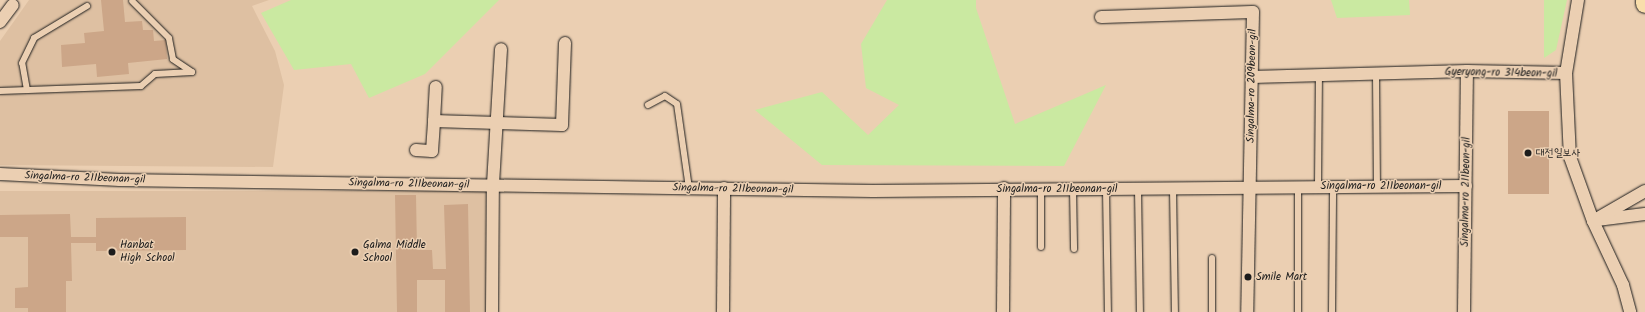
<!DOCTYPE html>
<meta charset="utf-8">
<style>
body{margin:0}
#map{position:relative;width:1645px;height:312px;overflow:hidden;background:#ebcfb2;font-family:Kalam,"Poor Story",sans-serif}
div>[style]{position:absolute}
.built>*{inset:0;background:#dec0a2;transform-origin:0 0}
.green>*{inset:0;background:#cae9a1}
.building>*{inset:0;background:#cca688;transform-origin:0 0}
.roads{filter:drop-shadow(0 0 1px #1c1c1c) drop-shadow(0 0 1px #1c1c1c)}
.lane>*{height:6px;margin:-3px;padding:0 3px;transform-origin:3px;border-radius:3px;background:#ebcfb2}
.street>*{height:12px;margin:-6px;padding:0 6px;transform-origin:6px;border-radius:6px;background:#ebcfb2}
.primary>*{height:19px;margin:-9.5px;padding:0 9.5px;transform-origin:9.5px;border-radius:9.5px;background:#f9deab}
.dots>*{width:11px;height:11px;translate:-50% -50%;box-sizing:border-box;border:2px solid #ebcfb2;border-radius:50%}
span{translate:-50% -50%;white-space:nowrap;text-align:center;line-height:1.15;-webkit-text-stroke:3px #ebcfb2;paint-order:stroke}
.street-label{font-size:11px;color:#1c1c1c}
.poi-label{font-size:11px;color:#1c1c1c}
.left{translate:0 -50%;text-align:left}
</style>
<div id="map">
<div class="built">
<div style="clip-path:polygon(29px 0,269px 0,252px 6px,275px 51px,284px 85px,273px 167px,0 165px,0 41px)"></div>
<div style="left:486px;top:191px;width:121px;height:486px;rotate:90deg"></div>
</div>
<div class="green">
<div style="clip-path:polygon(291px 0,499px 0,425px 74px,369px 98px,351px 64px,294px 70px,261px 13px)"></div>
<div style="clip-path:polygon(887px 0,976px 0,976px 8px,1015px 124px,1106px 85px,1064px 166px,822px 165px,755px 110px,822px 92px,868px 135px,899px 105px,866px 88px,861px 44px)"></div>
<div style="clip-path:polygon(1331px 0,1409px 0,1410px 15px,1337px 18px)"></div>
<div style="clip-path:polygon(1544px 0,1567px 0,1556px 50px,1544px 58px)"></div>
</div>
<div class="building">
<div style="clip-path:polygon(101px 0,123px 0,125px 22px,142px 21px,143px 30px,153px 30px,154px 41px,166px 40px,167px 59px,128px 63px,129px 74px,97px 77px,96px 64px,62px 67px,61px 45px,85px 43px,84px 33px,104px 31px)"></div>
<div style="left:1549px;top:111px;width:83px;height:41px;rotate:90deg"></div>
<div style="clip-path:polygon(395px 195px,416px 195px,417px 250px,432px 250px,433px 269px,446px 269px,444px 205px,468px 204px,470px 312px,445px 312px,445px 280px,417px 280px,417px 312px,397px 312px)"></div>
<div style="clip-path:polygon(70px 214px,71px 237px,96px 237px,96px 218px,186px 217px,186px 250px,96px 251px,96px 243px,71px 243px,72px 281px,66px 281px,66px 312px,28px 312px,28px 308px,15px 308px,15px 288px,28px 287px,28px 237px,0 237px,0 215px)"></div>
</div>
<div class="roads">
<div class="lane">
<div style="left:1376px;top:74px;width:112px;rotate:89.5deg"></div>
<div style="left:27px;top:90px;width:27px;rotate:-100deg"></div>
<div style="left:22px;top:63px;width:28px;rotate:-64deg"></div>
<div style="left:34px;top:38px;width:62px;rotate:-31.1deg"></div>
<div style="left:0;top:91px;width:141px;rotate:-2deg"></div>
<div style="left:141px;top:86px;width:18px;rotate:-41deg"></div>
<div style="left:155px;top:74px;width:37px;rotate:-3deg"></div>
<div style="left:192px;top:72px;width:23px;rotate:-146deg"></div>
<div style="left:173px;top:59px;width:21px;rotate:-101deg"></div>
<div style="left:169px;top:38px;width:52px;rotate:-135deg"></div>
<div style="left:648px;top:105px;width:19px;rotate:-28deg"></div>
<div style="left:665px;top:96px;width:14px;rotate:34deg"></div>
<div style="left:677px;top:104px;width:85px;rotate:81.9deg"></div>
<div style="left:1318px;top:186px;width:110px;rotate:-89.5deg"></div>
<div style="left:1073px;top:189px;width:60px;rotate:89deg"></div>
<div style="left:1106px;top:189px;width:123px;rotate:89.1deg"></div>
<div style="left:1138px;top:189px;width:123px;rotate:89.1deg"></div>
<div style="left:1173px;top:189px;width:123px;rotate:89.1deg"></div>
<div style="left:1041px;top:247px;width:59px;rotate:-90deg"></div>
<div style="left:1212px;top:258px;width:54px;rotate:90deg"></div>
<div style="left:1298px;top:312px;width:125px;rotate:-90deg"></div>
<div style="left:1332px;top:312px;width:126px;rotate:-89.5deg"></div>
</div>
<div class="street">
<div style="left:1578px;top:0;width:74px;rotate:99.3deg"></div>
<div style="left:1566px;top:73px;width:84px;rotate:87.3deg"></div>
<div style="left:1570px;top:157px;width:68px;rotate:70.2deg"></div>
<div style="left:1593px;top:221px;width:71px;rotate:64.9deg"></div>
<div style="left:1623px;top:285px;width:28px;rotate:75deg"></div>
<div style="left:1101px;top:17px;width:152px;rotate:-1.9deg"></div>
<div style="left:1253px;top:12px;width:300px;rotate:91.1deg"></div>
<div style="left:0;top:22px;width:21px;rotate:-53deg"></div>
<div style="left:1252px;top:77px;width:215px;rotate:-1.6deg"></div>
<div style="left:1467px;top:71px;width:99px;rotate:1.2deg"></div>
<div style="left:434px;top:121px;width:34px;rotate:-87deg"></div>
<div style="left:416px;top:150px;width:16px;rotate:4deg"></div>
<div style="left:432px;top:151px;width:30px;rotate:-86deg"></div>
<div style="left:434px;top:121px;width:128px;rotate:1.8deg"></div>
<div style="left:562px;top:125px;width:82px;rotate:-87.9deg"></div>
<div style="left:0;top:174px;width:120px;rotate:2.9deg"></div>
<div style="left:120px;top:180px;width:753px;rotate:0.84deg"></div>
<div style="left:873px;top:191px;width:593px;rotate:-0.48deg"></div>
<div style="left:1597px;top:220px;width:48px;rotate:-7.1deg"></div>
<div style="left:1593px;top:221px;width:60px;rotate:-30deg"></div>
<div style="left:492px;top:312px;width:128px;rotate:-89.6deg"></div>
<div style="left:493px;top:184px;width:135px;rotate:-86.6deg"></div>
<div style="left:723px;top:312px;width:124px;rotate:-89.5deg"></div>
<div style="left:1003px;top:312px;width:124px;rotate:-89.5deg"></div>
<div style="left:1464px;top:312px;width:241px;rotate:-89.3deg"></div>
</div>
<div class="primary">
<div style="left:1645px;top:0;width:3px;rotate:90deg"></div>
</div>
</div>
<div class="dots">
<div style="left:1528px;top:153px;background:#1c1c1c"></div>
<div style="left:112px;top:252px;background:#1c1c1c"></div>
<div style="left:355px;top:252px;background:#1c1c1c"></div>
<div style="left:1248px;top:277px;background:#1c1c1c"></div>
</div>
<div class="street-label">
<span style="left:1501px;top:73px;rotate:1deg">Gyeryong-ro 314beon-gil</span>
<span style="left:1252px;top:86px;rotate:-89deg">Singalma-ro 209beon-gil</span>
<span style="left:85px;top:178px;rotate:2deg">Singalma-ro 211beonan-gil</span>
<span style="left:409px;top:184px;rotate:1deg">Singalma-ro 211beonan-gil</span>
<span style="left:1381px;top:186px">Singalma-ro 211beonan-gil</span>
<span style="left:733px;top:189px;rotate:1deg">Singalma-ro 211beonan-gil</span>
<span style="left:1057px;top:189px">Singalma-ro 211beonan-gil</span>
<span style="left:1466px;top:192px;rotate:-89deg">Singalma-ro 211beon-gil</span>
</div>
<div class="poi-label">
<span class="left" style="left:1536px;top:153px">대전일보사</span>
<span class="left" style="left:120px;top:252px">Hanbat<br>High School</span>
<span class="left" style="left:363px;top:252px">Galma Middle<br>School</span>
<span class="left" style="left:1256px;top:277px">Smile Mart</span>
</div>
</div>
